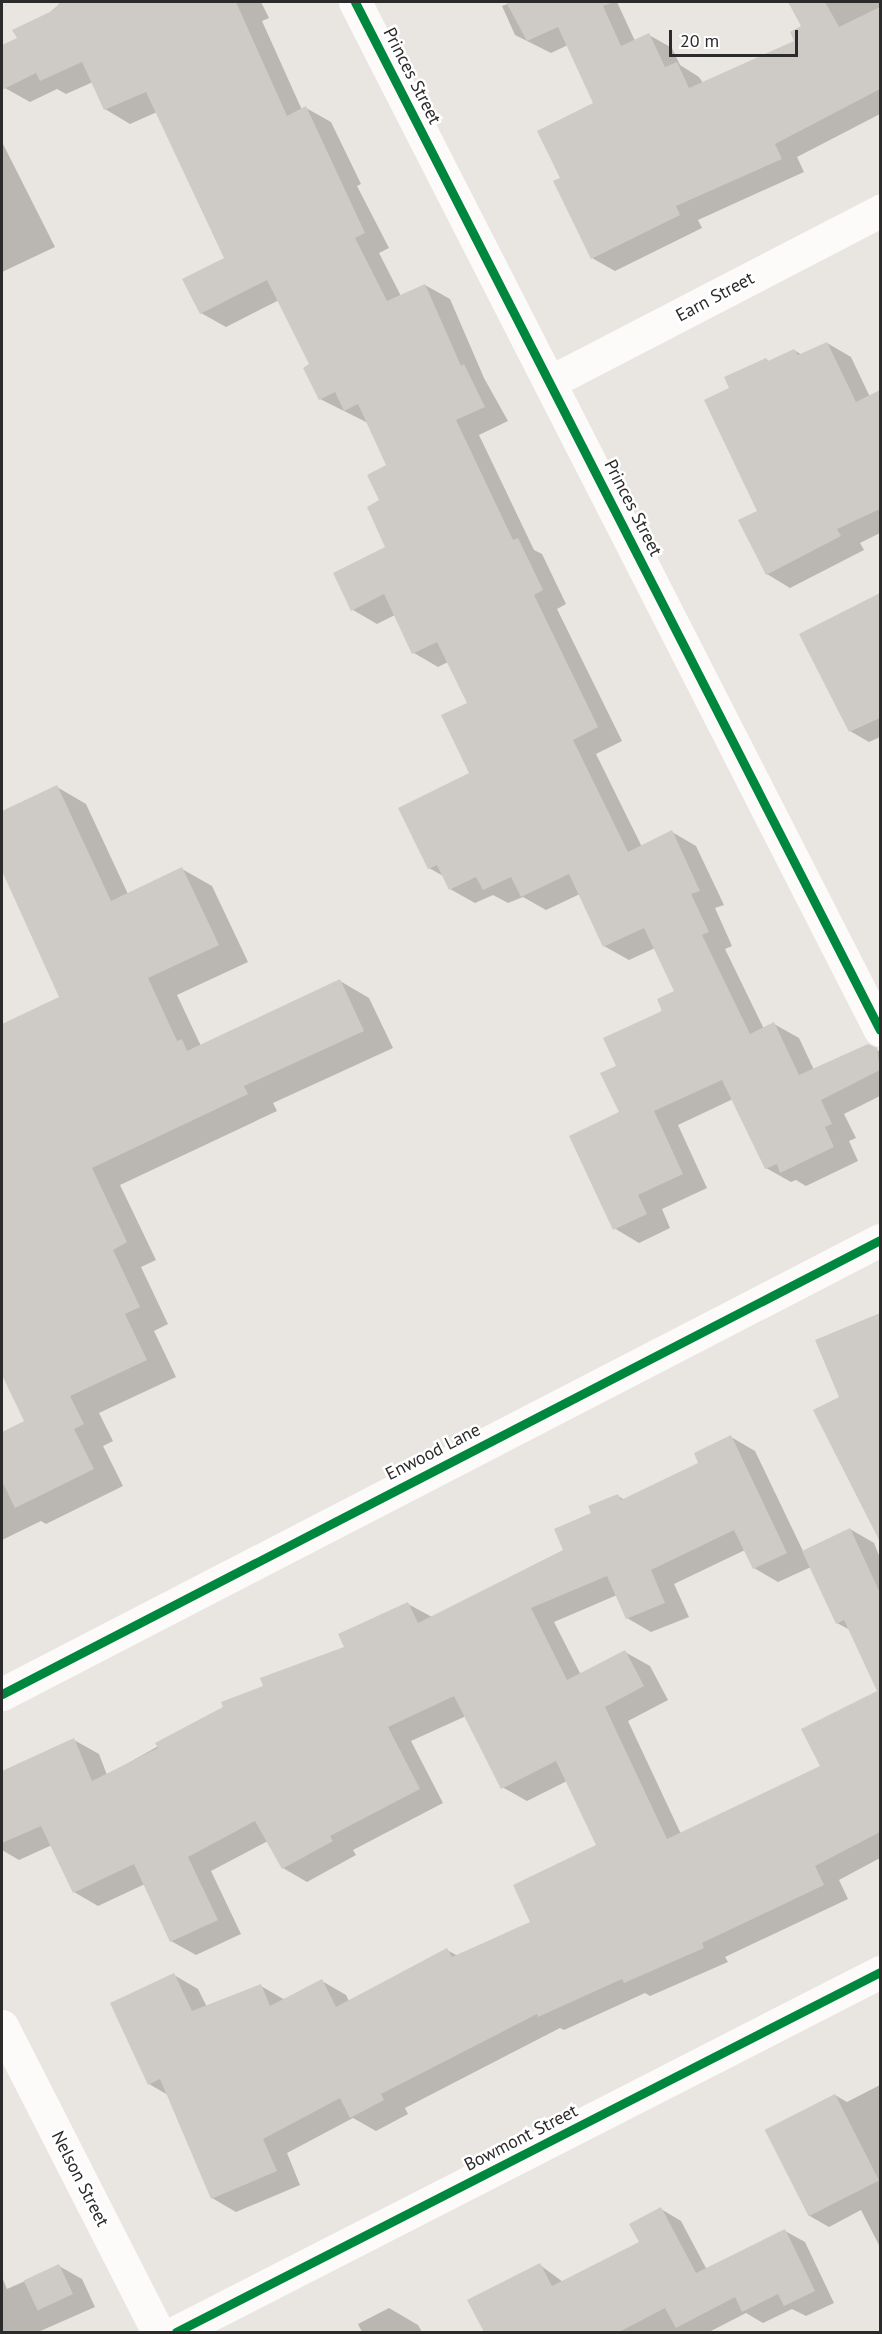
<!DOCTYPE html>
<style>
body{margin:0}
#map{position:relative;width:882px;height:2334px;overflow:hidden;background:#e9e5e0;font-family:"PT Sans",sans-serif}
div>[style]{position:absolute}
.shadow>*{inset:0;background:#0003}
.building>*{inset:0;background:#cecbc7;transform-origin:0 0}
.street>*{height:33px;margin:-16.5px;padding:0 16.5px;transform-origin:16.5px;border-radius:16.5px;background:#fcfbfa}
.cycleway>*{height:9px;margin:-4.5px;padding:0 4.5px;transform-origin:4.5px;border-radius:4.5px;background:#00873e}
span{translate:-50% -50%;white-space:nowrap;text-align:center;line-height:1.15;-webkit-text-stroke:5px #fff;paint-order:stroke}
.street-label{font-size:18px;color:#2b2b2b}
.frame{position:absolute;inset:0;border:3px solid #2b2b2b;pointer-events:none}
.scale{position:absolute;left:669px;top:30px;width:129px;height:27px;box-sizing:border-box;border:3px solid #2b2b2b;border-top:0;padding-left:8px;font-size:18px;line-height:21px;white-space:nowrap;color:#2b2b2b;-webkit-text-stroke:4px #fff;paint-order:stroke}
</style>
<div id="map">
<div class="shadow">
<div style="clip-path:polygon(62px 2px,261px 2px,269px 18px,262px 21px,302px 110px,306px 108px,331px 122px,361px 184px,357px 186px,389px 248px,379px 253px,401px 296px,425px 285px,450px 299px,484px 378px,508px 421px,479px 435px,534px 550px,542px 554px,566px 604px,557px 609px,622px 741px,596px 754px,642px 847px,672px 832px,696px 846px,724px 905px,715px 908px,732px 946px,725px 949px,764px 1029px,774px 1024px,799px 1038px,814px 1070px,868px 1045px,880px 1052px,880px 1096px,844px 1114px,856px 1138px,849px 1141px,858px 1161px,806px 1186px,796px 1180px,791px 1182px,766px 1168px,733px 1099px,678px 1125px,707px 1188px,662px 1209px,670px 1228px,639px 1243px,614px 1228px,621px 1113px,618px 1067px,676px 992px,655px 948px,629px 960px,604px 946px,580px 894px,546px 910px,523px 897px,508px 903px,493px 895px,475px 903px,450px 889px,445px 877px,429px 868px,471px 773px,469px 703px,448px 662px,438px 667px,414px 653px,395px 615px,377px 624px,353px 610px,387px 547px,381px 501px,388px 466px,368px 423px,320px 399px,311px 365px,279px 300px,226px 327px,201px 313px,226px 258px,157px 112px,130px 124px,105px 109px,93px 82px,66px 94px,57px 89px,30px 102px,5px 88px,2px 47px,19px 39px)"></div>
<div style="clip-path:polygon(513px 2px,617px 2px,635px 41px,649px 35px,672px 48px,680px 65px,699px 77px,703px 83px,796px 42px,803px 27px,789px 2px,880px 2px,880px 114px,797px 157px,804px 172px,698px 220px,702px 228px,615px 271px,592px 258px,562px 178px,595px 104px,568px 45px,551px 53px,515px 35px,502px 6px)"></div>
<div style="clip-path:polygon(2px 142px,55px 247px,2px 272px)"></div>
<div style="clip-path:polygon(827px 343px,851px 357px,870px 397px,880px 391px,880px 533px,860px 543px,864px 550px,790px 588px,767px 574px,759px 511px,731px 389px,766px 359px,770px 362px,794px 350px,802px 355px)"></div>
<div style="clip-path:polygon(880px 594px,880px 737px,869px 742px,850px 731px,801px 634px)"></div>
<div style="clip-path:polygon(57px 787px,86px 804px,128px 894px,182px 869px,212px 886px,248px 962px,177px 995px,201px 1046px,340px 981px,369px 998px,393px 1048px,273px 1103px,277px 1111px,120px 1185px,156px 1260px,141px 1267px,168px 1324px,154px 1331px,176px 1377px,99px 1413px,113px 1441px,103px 1446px,123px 1486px,46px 1524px,41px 1521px,2px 1540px,2px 1433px,26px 1421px,2px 1372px,2px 1026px,61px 997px,2px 868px,2px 813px)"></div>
<div style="clip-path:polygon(877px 1316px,880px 1318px,880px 1528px,873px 1524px,840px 1397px)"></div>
<div style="clip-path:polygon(evenodd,731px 1437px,755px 1451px,803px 1551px,850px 1529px,874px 1543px,880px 1558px,880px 1858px,839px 1880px,848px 1899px,725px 1957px,728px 1962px,650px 1996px,645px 1993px,564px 2030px,560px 2028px,405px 2108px,408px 2114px,376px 2131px,353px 2118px,287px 2153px,300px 2185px,236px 2212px,212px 2198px,168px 2095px,149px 2084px,174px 1975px,198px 1989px,207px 2007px,261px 1986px,285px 2000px,322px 1981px,346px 1995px,349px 2001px,447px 1950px,458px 1956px,532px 1922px,598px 1846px,567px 1781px,527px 1801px,502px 1787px,466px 1716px,411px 1741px,443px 1803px,353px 1850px,356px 1855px,307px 1882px,283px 1868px,268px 1841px,211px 1871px,241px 1934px,196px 1955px,171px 1941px,145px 1884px,98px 1906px,74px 1892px,52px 1845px,19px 1860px,2px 1850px,2px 1773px,74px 1740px,99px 1754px,107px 1775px,265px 1686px,346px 1647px,408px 1604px,432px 1617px,565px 1551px,593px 1514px,618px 1496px,625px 1500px,700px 1464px,731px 1437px,745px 1550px,754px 1568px,778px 1582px,811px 1567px,837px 1623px,850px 1630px,879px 1692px,822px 1767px,681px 1834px,628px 1721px,668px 1700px,650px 1666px,625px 1652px,581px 1675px,554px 1622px,617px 1595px,627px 1618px,651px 1632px,689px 1617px,674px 1584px,745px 1550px)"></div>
<div style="clip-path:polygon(880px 2085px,880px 2247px,861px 2210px,829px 2227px,808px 2215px,835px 2095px,847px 2102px)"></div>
<div style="clip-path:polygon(661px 2209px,681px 2221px,707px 2270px,785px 2231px,805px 2242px,834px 2303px,806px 2316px,792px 2309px,763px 2323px,746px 2313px,709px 2332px,486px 2332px,469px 2300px,540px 2265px,563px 2282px,641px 2243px)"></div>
<div style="clip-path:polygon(59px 2266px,82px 2279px,95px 2307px,38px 2332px,2px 2332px,2px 2277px,7px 2289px)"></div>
<div style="clip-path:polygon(389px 2308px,418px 2325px,422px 2332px,362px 2332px,358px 2324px)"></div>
</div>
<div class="building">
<div style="clip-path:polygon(60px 2px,236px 2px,287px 116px,306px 106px,365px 233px,355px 238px,387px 301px,425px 284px,461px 366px,464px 364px,485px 407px,456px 420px,513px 540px,518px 538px,543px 590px,534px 595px,598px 727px,573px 740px,628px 852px,672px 830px,700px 891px,691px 894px,709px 932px,702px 935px,750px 1034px,774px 1022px,799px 1075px,868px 1044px,877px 1048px,880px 1070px,821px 1100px,832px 1124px,825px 1127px,834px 1147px,780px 1173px,777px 1164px,765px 1169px,722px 1080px,654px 1111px,683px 1174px,638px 1195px,647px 1214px,613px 1230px,569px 1136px,619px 1112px,600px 1073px,616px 1066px,603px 1038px,662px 1011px,657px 999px,674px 991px,644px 928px,603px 947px,569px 874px,521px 897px,511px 877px,483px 890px,476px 877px,449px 890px,437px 865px,428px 869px,398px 808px,469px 773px,441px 715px,467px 703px,437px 642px,412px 654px,384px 594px,351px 611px,333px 573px,385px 547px,367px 507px,379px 500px,367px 475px,386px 465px,358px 404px,344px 411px,335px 392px,319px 400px,303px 368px,309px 364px,267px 280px,200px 314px,182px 279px,224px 258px,146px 92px,104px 110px,82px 62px,40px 81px,36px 73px,2px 90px,2px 45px,17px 38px,12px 30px,54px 10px)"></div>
<div style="clip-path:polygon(506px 2px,614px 2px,603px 6px,621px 46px,649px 33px,665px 67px,677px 62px,689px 88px,794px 41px,790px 32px,801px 26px,788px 2px,825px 2px,839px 27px,880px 7px,880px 89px,775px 144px,782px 159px,676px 206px,680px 215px,591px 259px,553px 181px,560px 178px,537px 131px,593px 103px,558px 27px,527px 41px)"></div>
<div style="clip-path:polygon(827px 342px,856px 402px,880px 390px,880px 509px,837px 529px,841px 536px,766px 575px,738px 520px,757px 511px,704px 400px,729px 388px,724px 377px,766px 358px,768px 361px,794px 349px,798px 355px)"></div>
<div style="clip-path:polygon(880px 593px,880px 718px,849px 732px,799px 634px)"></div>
<div style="clip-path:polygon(57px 785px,111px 901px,182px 867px,219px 945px,148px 978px,177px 1041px,182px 1039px,187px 1051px,340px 979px,364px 1031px,244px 1086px,248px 1094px,92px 1168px,127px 1242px,113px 1250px,140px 1307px,125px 1314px,147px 1360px,70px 1396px,84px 1424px,74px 1429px,94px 1469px,15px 1508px,2px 1481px,2px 1432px,24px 1421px,2px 1375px,2px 1024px,59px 997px,2px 871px,2px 811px)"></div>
<div style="clip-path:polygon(880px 1313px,880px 1542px,813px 1410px,839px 1397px,815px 1340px)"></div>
<div style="clip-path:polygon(731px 1435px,787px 1553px,753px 1569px,734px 1530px,651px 1570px,665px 1603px,626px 1619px,607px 1576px,531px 1608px,567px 1680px,625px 1650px,644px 1686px,605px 1707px,667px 1839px,820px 1766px,801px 1729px,877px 1691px,844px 1620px,836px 1624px,802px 1551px,850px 1528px,880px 1593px,880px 1832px,815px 1866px,824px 1885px,702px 1943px,704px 1948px,624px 1983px,622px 1979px,538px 2017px,537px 2014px,381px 2094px,384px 2100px,350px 2118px,340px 2098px,263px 2139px,277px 2171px,211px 2199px,160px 2079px,148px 2085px,110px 2003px,174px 1973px,192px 2011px,261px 1984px,270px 2006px,322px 1979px,336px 2007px,447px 1948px,452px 1957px,530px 1922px,513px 1885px,596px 1845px,556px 1761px,501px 1789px,454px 1696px,388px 1727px,420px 1789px,330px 1836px,333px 1841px,282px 1869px,255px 1821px,188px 1857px,218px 1920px,170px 1942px,134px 1864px,73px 1893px,41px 1826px,2px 1843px,2px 1771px,74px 1738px,92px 1781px,158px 1748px,155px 1743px,223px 1707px,221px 1702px,263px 1686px,260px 1678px,344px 1647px,338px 1634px,408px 1602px,418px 1623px,563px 1550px,554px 1529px,591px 1513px,588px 1506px,618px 1494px,621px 1500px,698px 1463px,694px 1453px)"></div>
<div style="left:835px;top:2094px;width:97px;height:79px;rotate:63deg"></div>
<div style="clip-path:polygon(661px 2207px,696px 2273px,785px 2229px,815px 2291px,784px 2306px,778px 2294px,742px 2312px,735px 2297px,676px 2328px,665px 2308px,619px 2332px,484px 2332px,467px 2300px,540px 2263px,552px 2286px,639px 2242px,629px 2224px)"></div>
<div style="left:59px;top:2264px;width:33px;height:39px;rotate:65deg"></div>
</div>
<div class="street">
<div style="left:355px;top:2px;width:1154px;rotate:62.95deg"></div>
<div style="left:550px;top:382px;width:372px;rotate:-27.4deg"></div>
<div style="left:2px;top:1694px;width:988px;rotate:-27.34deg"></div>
<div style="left:2px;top:2026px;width:343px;rotate:63deg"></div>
<div style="left:176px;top:2332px;width:791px;rotate:-27.08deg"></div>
</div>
<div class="cycleway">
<div style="left:355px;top:2px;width:1154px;rotate:62.95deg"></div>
<div style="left:2px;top:1694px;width:988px;rotate:-27.34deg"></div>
<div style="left:176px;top:2332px;width:791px;rotate:-27.08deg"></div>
</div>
<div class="street-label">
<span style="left:412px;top:76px;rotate:63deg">Princes Street</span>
<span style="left:715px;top:297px;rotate:-28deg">Earn Street</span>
<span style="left:633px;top:508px;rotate:63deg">Princes Street</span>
<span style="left:433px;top:1452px;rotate:-27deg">Enwood Lane</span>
<span style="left:521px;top:2138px;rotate:-27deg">Bowmont Street</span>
<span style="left:80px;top:2179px;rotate:63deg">Nelson Street</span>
</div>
<div class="frame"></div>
<div class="scale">20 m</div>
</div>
